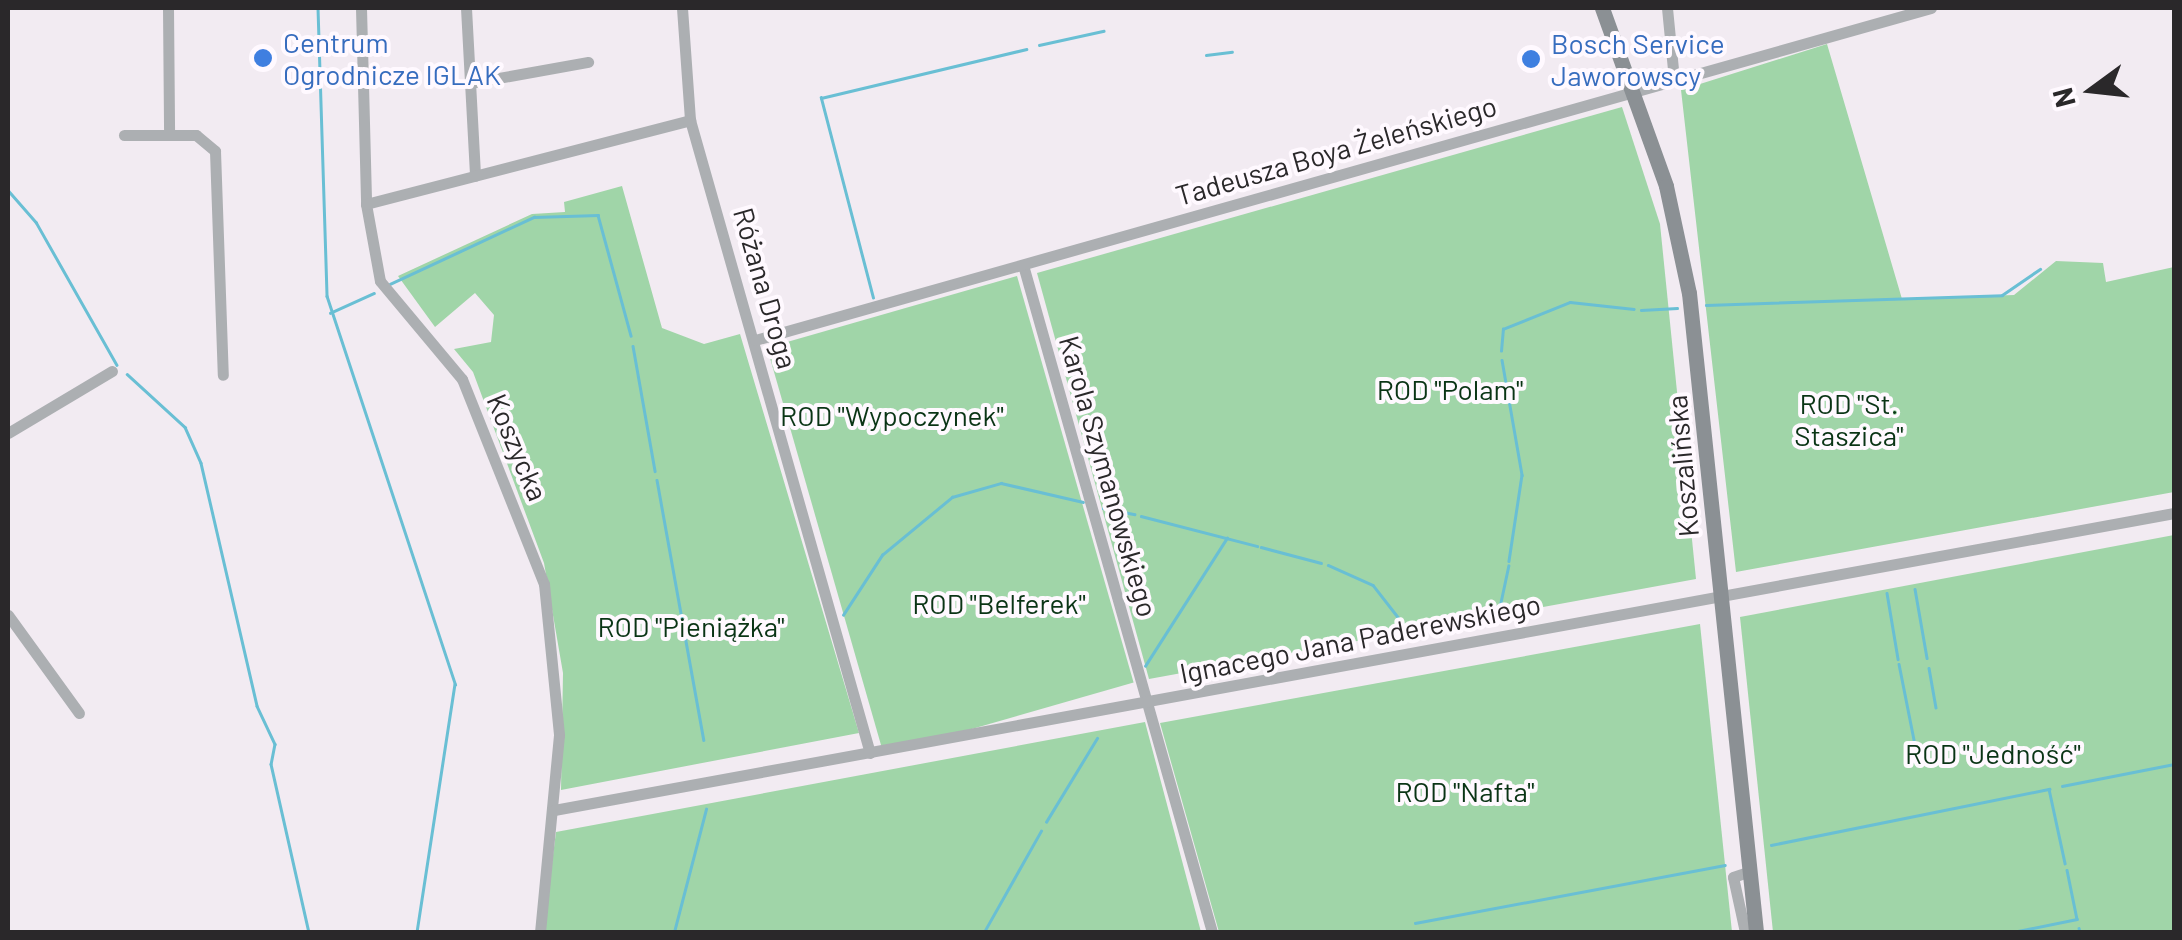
<!DOCTYPE html>
<meta charset="utf-8">
<style>
body{margin:0}
#map{position:relative;width:2182px;height:940px;overflow:hidden;background:#f2ebf2;font-family:Barlow,sans-serif}
div>[style]{position:absolute}
.green>*{inset:0;background:#a0d5a8;transform-origin:0 0}
.stream>*{height:2.5px;margin:-1.25px;padding:0 1.25px;transform-origin:1.25px;border-radius:1.25px;background:#69bfd4}
.street>*{height:11px;margin:-5.5px;padding:0 5.5px;transform-origin:5.5px;border-radius:5.5px;background:#acafb2}
.secondary>*{height:15px;margin:-7.5px;padding:0 7.5px;transform-origin:7.5px;border-radius:7.5px;background:#8b9094}
.dots>*{width:28px;height:28px;translate:-50% -50%;box-sizing:border-box;border:5px solid #fff9ff;border-radius:50%}
span{translate:-50% -50%;white-space:nowrap;text-align:center;line-height:1.15;-webkit-text-stroke:8px #fff9ff;paint-order:stroke}
.shop-label{font-size:28px;color:#366cbe}
.left{translate:0 -50%;text-align:left}
.street-label{font-size:28px;color:#2a282a}
.park-label{font-size:28px;color:#0a3415}
.frame{position:absolute;inset:0;border:10px solid #2a282a;pointer-events:none}
.north{position:absolute;left:2042px;top:40px;width:100px;height:100px;-webkit-text-stroke:8px #fff9ff;paint-order:stroke;rotate:255deg;font-size:28px;font-weight:700;line-height:40px;text-align:center;color:#2a282a}
.north::after{content:'';display:block;margin:auto;width:35px;height:45px;background:#2a282a;clip-path:polygon(50% 0,100% 100%,50% 72%,0 100%)}
</style>
<div id="map">
<div class="green">
<div style="clip-path:polygon(1827px 44px,1902px 299px,2014px 295px,2056px 261px,2103px 263px,2106px 282px,2174px 267px,2174px 492px,1736px 572px,1681px 90px)"></div>
<div style="clip-path:polygon(1622px 107px,1660px 224px,1696px 579px,1149px 679px,1037px 273px)"></div>
<div style="clip-path:polygon(622px 186px,662px 328px,704px 344px,740px 334px,859px 733px,561px 790px,563px 673px,544px 563px,473px 372px,454px 349px,491px 342px,494px 315px,475px 293px,435px 327px,398px 276px,532px 214px,565px 212px,564px 202px)"></div>
<div style="left:1017px;top:276px;width:423px;height:260px;rotate:74deg"></div>
<div style="clip-path:polygon(2174px 535px,2174px 932px,1773px 932px,1740px 617px)"></div>
<div style="clip-path:polygon(1700px 624px,1732px 932px,1219px 932px,1160px 723px)"></div>
<div style="clip-path:polygon(1145px 722px,1201px 932px,543px 932px,556px 832px)"></div>
</div>
<div class="stream">
<div style="left:318px;top:8px;width:288px;rotate:88.2deg"></div>
<div style="left:327px;top:296px;width:409px;rotate:71.7deg"></div>
<div style="left:455px;top:684px;width:251px;rotate:98.7deg"></div>
<div style="left:1039px;top:45px;width:66px;rotate:-12.3deg"></div>
<div style="left:1206px;top:55px;width:26px;rotate:-7deg"></div>
<div style="left:8px;top:190px;width:43px;rotate:48.8deg"></div>
<div style="left:36px;top:222px;width:164px;rotate:60.5deg"></div>
<div style="left:390px;top:284px;width:159px;rotate:-25deg"></div>
<div style="left:534px;top:217px;width:64px;rotate:-1.8deg"></div>
<div style="left:598px;top:215px;width:125px;rotate:74.7deg"></div>
<div style="left:873px;top:298px;width:207px;rotate:-104.6deg"></div>
<div style="left:821px;top:98px;width:211px;rotate:-13.4deg"></div>
<div style="left:1706px;top:305px;width:296px;rotate:-1.9deg"></div>
<div style="left:2002px;top:295px;width:46px;rotate:-34.4deg"></div>
<div style="left:1641px;top:310px;width:36px;rotate:-3deg"></div>
<div style="left:330px;top:313px;width:48px;rotate:-24.4deg"></div>
<div style="left:633px;top:346px;width:127px;rotate:80deg"></div>
<div style="left:1501px;top:351px;width:22px;rotate:-85deg"></div>
<div style="left:1503px;top:329px;width:72px;rotate:-21.9deg"></div>
<div style="left:1570px;top:302px;width:64px;rotate:6.2deg"></div>
<div style="left:1502px;top:360px;width:117px;rotate:80.1deg"></div>
<div style="left:1522px;top:475px;width:87px;rotate:98.6deg"></div>
<div style="left:127px;top:374px;width:79px;rotate:42.4deg"></div>
<div style="left:185px;top:427px;width:39px;rotate:66deg"></div>
<div style="left:201px;top:463px;width:249px;rotate:77deg"></div>
<div style="left:257px;top:706px;width:42px;rotate:64.7deg"></div>
<div style="left:275px;top:744px;width:20px;rotate:101deg"></div>
<div style="left:271px;top:764px;width:172px;rotate:77.3deg"></div>
<div style="left:657px;top:480px;width:264px;rotate:79.8deg"></div>
<div style="left:1103px;top:508px;width:32px;rotate:11deg"></div>
<div style="left:1141px;top:516px;width:120px;rotate:14.5deg"></div>
<div style="left:1261px;top:547px;width:62px;rotate:14.9deg"></div>
<div style="left:1328px;top:565px;width:49px;rotate:24deg"></div>
<div style="left:1373px;top:585px;width:57px;rotate:52.1deg"></div>
<div style="left:1408px;top:630px;width:52px;rotate:-8.9deg"></div>
<div style="left:1915px;top:589px;width:70px;rotate:80.1deg"></div>
<div style="left:1887px;top:593px;width:67px;rotate:80.5deg"></div>
<div style="left:843px;top:615px;width:72px;rotate:-57deg"></div>
<div style="left:882px;top:555px;width:91px;rotate:-39.6deg"></div>
<div style="left:952px;top:497px;width:51px;rotate:-15.9deg"></div>
<div style="left:1001px;top:483px;width:84px;rotate:13deg"></div>
<div style="left:1468px;top:620px;width:35px;rotate:-25deg"></div>
<div style="left:1500px;top:605px;width:40px;rotate:-78deg"></div>
<div style="left:1899px;top:664px;width:77px;rotate:78.8deg"></div>
<div style="left:1145px;top:666px;width:152px;rotate:-57.4deg"></div>
<div style="left:1929px;top:668px;width:40px;rotate:80deg"></div>
<div style="left:2062px;top:786px;width:114px;rotate:-11.1deg"></div>
<div style="left:1046px;top:822px;width:98px;rotate:-58.7deg"></div>
<div style="left:1771px;top:845px;width:284px;rotate:-11.4deg"></div>
<div style="left:2049px;top:789px;width:76px;rotate:77.8deg"></div>
<div style="left:2067px;top:870px;width:50px;rotate:78.5deg"></div>
<div style="left:1415px;top:923px;width:315px;rotate:-10.6deg"></div>
<div style="left:2079px;top:928px;width:4px;rotate:76deg"></div>
<div style="left:674px;top:932px;width:127px;rotate:-75.4deg"></div>
<div style="left:984px;top:932px;width:116px;rotate:-60.6deg"></div>
<div style="left:2013px;top:932px;width:65px;rotate:-11.5deg"></div>
</div>
<div class="street">
<div style="left:168px;top:8px;width:125px;rotate:89.5deg"></div>
<div style="left:361px;top:8px;width:196px;rotate:88.5deg"></div>
<div style="left:366px;top:204px;width:78px;rotate:79.7deg"></div>
<div style="left:380px;top:281px;width:128px;rotate:50.1deg"></div>
<div style="left:462px;top:379px;width:221px;rotate:68.2deg"></div>
<div style="left:544px;top:584px;width:152px;rotate:84.3deg"></div>
<div style="left:559px;top:735px;width:198px;rotate:95.5deg"></div>
<div style="left:466px;top:8px;width:168px;rotate:86.9deg"></div>
<div style="left:682px;top:8px;width:112px;rotate:85.9deg"></div>
<div style="left:690px;top:120px;width:658px;rotate:74.13deg"></div>
<div style="left:1667px;top:8px;width:72px;rotate:84.4deg"></div>
<div style="left:470px;top:83px;width:120px;rotate:-10.1deg"></div>
<div style="left:124px;top:135px;width:72px"></div>
<div style="left:196px;top:135px;width:25px;rotate:40deg"></div>
<div style="left:215px;top:151px;width:224px;rotate:88deg"></div>
<div style="left:366px;top:204px;width:335px;rotate:-14.5deg"></div>
<div style="left:1023px;top:265px;width:693px;rotate:74.18deg"></div>
<div style="left:755px;top:340px;width:1222px;rotate:-15.77deg"></div>
<div style="left:8px;top:433px;width:121px;rotate:-30.8deg"></div>
<div style="left:8px;top:615px;width:121px;rotate:54.1deg"></div>
<div style="left:554px;top:810px;width:1647px;rotate:-10.39deg"></div>
<div style="left:1745px;top:932px;width:56px;rotate:-102.3deg"></div>
<div style="left:1733px;top:877px;width:18px;rotate:-19deg"></div>
</div>
<div class="secondary">
<div style="left:1602px;top:8px;width:189px;rotate:70.2deg"></div>
<div style="left:1666px;top:186px;width:109px;rotate:77.9deg"></div>
<div style="left:1689px;top:293px;width:643px;rotate:84.01deg"></div>
</div>
<div class="dots">
<div style="left:263px;top:58px;background:#3f7fe0"></div>
<div style="left:1531px;top:59px;background:#3f7fe0"></div>
</div>
<div class="shop-label">
<span class="left" style="left:283px;top:58px">Centrum<br>Ogrodnicze IGLAK</span>
<span class="left" style="left:1551px;top:59px">Bosch Service<br>Jaworowscy</span>
</div>
<div class="street-label">
<span style="left:1336px;top:150px;rotate:-16deg">Tadeusza Boya Żeleńskiego</span>
<span style="left:766px;top:288px;rotate:74deg">Różana Droga</span>
<span style="left:518px;top:447px;rotate:67deg">Koszycka</span>
<span style="left:1682px;top:466px;rotate:-95deg">Koszalińska</span>
<span style="left:1109px;top:476px;rotate:74deg">Karola Szymanowskiego</span>
<span style="left:1360px;top:638px;rotate:-11deg">Ignacego Jana Paderewskiego</span>
</div>
<div class="park-label">
<span style="left:1450px;top:389px">ROD "Polam"</span>
<span style="left:1849px;top:419px">ROD "St.<br>Staszica"</span>
<span style="left:892px;top:415px">ROD "Wypoczynek"</span>
<span style="left:999px;top:603px">ROD "Belferek"</span>
<span style="left:691px;top:626px">ROD "Pieniążka"</span>
<span style="left:1993px;top:753px">ROD "Jedność"</span>
<span style="left:1465px;top:791px">ROD "Nafta"</span>
</div>
<div class="frame"></div>
<div class="north">N</div>
</div>
